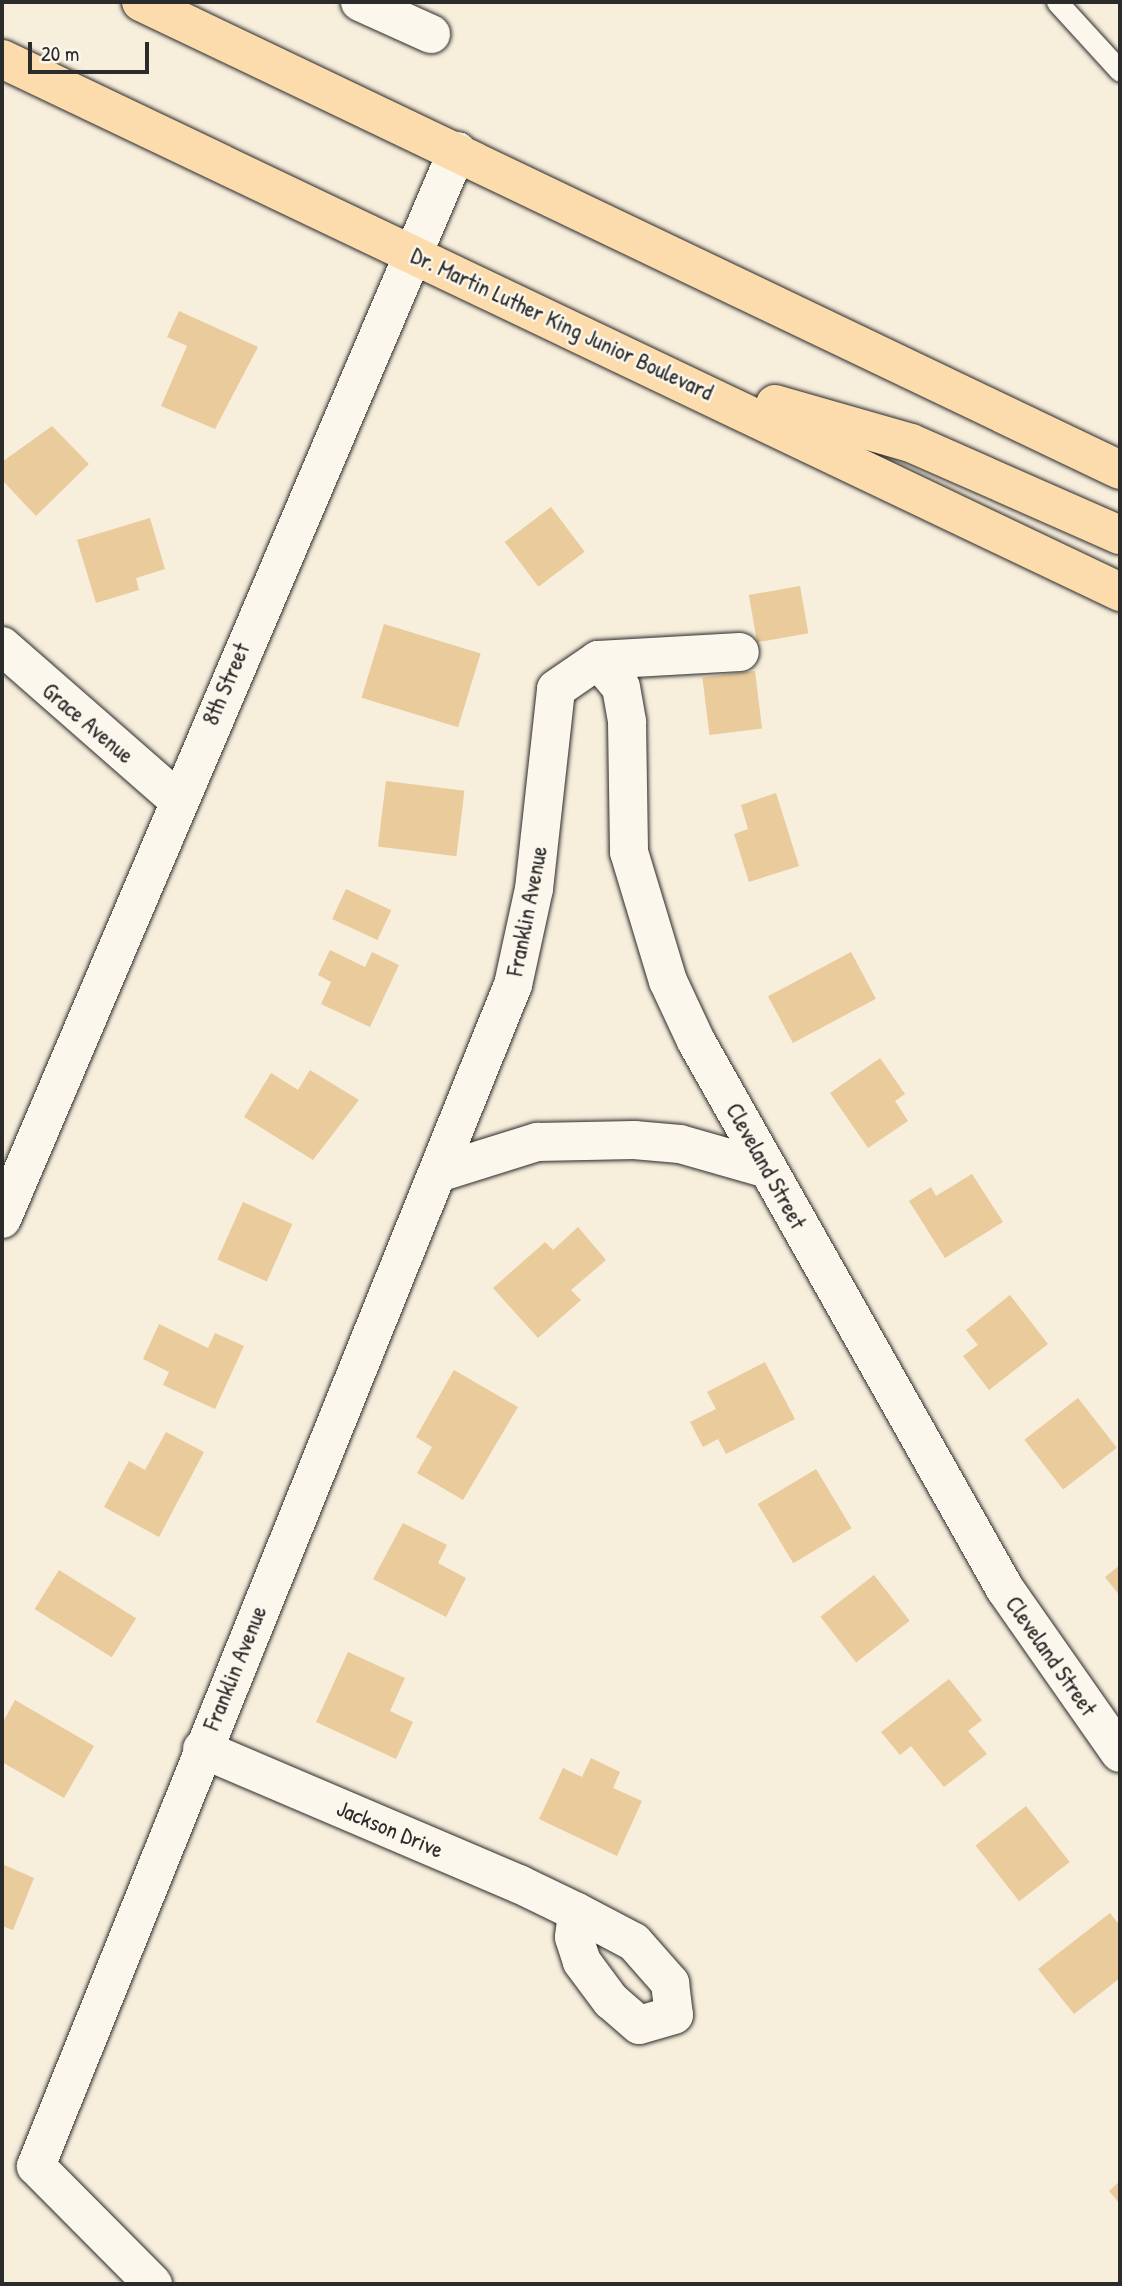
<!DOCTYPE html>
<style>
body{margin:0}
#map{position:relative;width:1122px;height:2286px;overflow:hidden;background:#f7eedc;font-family:"Patrick Hand",sans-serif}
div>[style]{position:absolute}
.building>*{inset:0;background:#e9cb9c;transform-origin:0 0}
.roads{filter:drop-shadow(0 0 2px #2b2b2b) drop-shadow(0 0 2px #2b2b2b)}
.service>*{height:21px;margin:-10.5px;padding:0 10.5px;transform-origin:10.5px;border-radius:10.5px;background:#fbf7ec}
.minor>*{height:38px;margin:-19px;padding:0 19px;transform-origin:19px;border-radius:19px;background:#fbf7ec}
.primary>*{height:38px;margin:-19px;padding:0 19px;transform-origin:19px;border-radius:19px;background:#fcdcac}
span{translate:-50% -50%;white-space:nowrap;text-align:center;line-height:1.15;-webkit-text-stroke:5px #fbf7ec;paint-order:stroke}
.street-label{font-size:23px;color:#2b2b2b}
.frame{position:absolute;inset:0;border:4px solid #2b2b2b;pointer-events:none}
.scale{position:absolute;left:28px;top:42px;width:121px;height:32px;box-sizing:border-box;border:4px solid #2b2b2b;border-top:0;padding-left:9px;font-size:21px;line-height:24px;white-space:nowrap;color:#2b2b2b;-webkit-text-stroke:5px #fbf7ec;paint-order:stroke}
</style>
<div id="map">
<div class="building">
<div style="clip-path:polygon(179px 311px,258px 347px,215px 429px,161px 406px,187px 346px,167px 337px)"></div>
<div style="clip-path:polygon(52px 426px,89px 464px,36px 516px,2px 480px,2px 462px)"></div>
<div style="left:551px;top:507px;width:56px;height:58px;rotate:53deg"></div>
<div style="clip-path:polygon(150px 518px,165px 569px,136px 578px,139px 590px,96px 603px,77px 540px)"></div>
<div style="left:800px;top:586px;width:48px;height:52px;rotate:80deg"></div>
<div style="left:384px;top:624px;width:101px;height:77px;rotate:17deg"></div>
<div style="left:755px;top:671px;width:58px;height:53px;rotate:83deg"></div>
<div style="left:386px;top:781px;width:79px;height:66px;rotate:7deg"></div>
<div style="clip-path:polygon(776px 793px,799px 866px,749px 882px,734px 834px,748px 829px,741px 805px)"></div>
<div style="left:346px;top:889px;width:50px;height:33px;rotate:25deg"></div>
<div style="clip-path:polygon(330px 950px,365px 967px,372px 952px,399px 965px,370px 1027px,321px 1004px,331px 982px,318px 975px)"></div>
<div style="left:851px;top:952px;width:53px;height:94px;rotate:62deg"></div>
<div style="clip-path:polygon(880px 1058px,905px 1094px,895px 1101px,908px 1121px,868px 1148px,830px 1093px)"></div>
<div style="clip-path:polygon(310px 1070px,359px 1100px,313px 1160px,244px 1117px,271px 1073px,298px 1090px)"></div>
<div style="clip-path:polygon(972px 1174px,1003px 1222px,945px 1258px,909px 1201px,931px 1187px,936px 1196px)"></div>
<div style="left:243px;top:1202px;width:54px;height:63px;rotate:24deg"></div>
<div style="clip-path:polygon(578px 1227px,606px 1260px,571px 1290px,581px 1300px,538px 1338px,493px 1288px,545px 1242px,553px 1250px)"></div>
<div style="clip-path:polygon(1010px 1295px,1048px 1344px,989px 1390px,963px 1356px,978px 1345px,966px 1330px)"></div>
<div style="clip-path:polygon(159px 1324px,208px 1348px,215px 1333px,244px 1346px,215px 1409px,163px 1385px,169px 1372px,143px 1359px)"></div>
<div style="clip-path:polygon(765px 1362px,795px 1419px,726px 1454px,718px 1439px,703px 1447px,690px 1422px,716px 1409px,707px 1392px)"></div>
<div style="clip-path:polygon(454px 1370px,518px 1407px,463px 1500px,417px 1473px,432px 1447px,416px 1437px)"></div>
<div style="left:1078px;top:1398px;width:63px;height:68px;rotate:52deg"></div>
<div style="clip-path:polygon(166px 1432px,204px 1452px,159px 1537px,104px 1507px,129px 1461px,145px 1470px)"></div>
<div style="left:816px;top:1469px;width:69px;height:68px;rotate:59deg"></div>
<div style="clip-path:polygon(403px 1523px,447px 1545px,438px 1563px,466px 1578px,446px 1617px,373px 1579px)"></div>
<div style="clip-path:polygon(1120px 1565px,1120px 1596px,1105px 1577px)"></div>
<div style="left:59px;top:1570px;width:91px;height:46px;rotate:32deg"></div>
<div style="left:874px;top:1575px;width:58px;height:68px;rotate:52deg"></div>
<div style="clip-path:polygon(348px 1652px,405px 1678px,390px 1711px,413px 1722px,396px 1759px,316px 1722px)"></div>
<div style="clip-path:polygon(949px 1679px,982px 1720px,968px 1731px,987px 1754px,944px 1787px,911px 1746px,900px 1755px,881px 1732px)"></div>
<div style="clip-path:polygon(15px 1700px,94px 1746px,64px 1798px,2px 1762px,2px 1724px)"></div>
<div style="clip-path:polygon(591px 1758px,620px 1772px,613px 1788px,642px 1801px,617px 1856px,539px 1819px,563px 1768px,582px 1777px)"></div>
<div style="left:1026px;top:1806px;width:71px;height:64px;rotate:52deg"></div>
<div style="clip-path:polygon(2px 1864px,34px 1878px,13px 1930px,2px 1926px)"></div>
<div style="clip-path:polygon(1110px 1913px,1120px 1926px,1120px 1978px,1074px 2014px,1038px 1969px)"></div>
<div style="clip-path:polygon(1120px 2181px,1120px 2204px,1109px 2191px)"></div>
</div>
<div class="roads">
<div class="service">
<div style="left:1057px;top:2px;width:93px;rotate:47.6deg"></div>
</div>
<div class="minor">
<div style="left:360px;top:2px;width:78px;rotate:24.3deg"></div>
<div style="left:2px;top:646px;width:232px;rotate:41.2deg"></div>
<div style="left:598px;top:660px;width:35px;rotate:50deg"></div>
<div style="left:621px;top:687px;width:36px;rotate:80deg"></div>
<div style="left:627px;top:722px;width:130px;rotate:89.1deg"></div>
<div style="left:629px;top:852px;width:135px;rotate:73.2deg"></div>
<div style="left:668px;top:981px;width:66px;rotate:65deg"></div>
<div style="left:696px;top:1041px;width:629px;rotate:60.58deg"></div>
<div style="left:1005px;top:1589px;width:200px;rotate:55deg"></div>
<div style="left:441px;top:1172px;width:101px;rotate:-17.4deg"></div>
<div style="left:537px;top:1142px;width:97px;rotate:-1.2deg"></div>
<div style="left:634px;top:1140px;width:46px;rotate:5deg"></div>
<div style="left:680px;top:1144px;width:91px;rotate:15.9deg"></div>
<div style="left:2px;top:1219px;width:1161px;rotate:-66.92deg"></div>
<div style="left:202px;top:1749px;width:345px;rotate:23.1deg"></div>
<div style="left:519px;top:1884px;width:64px;rotate:25.8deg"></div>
<div style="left:577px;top:1912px;width:64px;rotate:27.8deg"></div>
<div style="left:634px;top:1942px;width:55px;rotate:48.7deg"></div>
<div style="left:670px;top:1983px;width:32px;rotate:83deg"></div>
<div style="left:674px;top:2015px;width:36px;rotate:164deg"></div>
<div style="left:639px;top:2025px;width:37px;rotate:-139deg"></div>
<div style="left:611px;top:2001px;width:49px;rotate:-126.6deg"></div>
<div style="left:582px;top:1962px;width:26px;rotate:-108deg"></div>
<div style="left:574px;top:1937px;width:25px;rotate:-83deg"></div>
<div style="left:153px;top:2284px;width:166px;rotate:-134.8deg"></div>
<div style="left:36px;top:2166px;width:1274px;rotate:-68.01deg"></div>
<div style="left:513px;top:985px;width:98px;rotate:-77.7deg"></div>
<div style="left:534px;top:889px;width:201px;rotate:-83.7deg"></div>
<div style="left:556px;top:689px;width:51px;rotate:-34.6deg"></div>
<div style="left:598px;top:660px;width:142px;rotate:-3.2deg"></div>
</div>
<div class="primary">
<div style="left:141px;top:2px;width:1085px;rotate:25.55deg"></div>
<div style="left:2px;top:59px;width:1239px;rotate:25.49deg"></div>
<div style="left:775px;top:404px;width:141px;rotate:16deg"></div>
<div style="left:911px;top:443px;width:228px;rotate:23.8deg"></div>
</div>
</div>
<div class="street-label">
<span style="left:562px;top:324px;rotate:25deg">Dr. Martin Luther King Junior Boulevard</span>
<span style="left:226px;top:684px;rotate:-67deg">8th Street</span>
<span style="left:88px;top:723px;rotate:40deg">Grace Avenue</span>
<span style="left:527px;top:911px;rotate:-79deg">Franklin Avenue</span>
<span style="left:766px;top:1166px;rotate:61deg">Cleveland Street</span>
<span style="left:1051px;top:1656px;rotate:55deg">Cleveland Street</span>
<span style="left:235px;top:1668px;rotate:-68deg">Franklin Avenue</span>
<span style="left:390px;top:1829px;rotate:23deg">Jackson Drive</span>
</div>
<div class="frame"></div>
<div class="scale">20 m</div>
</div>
